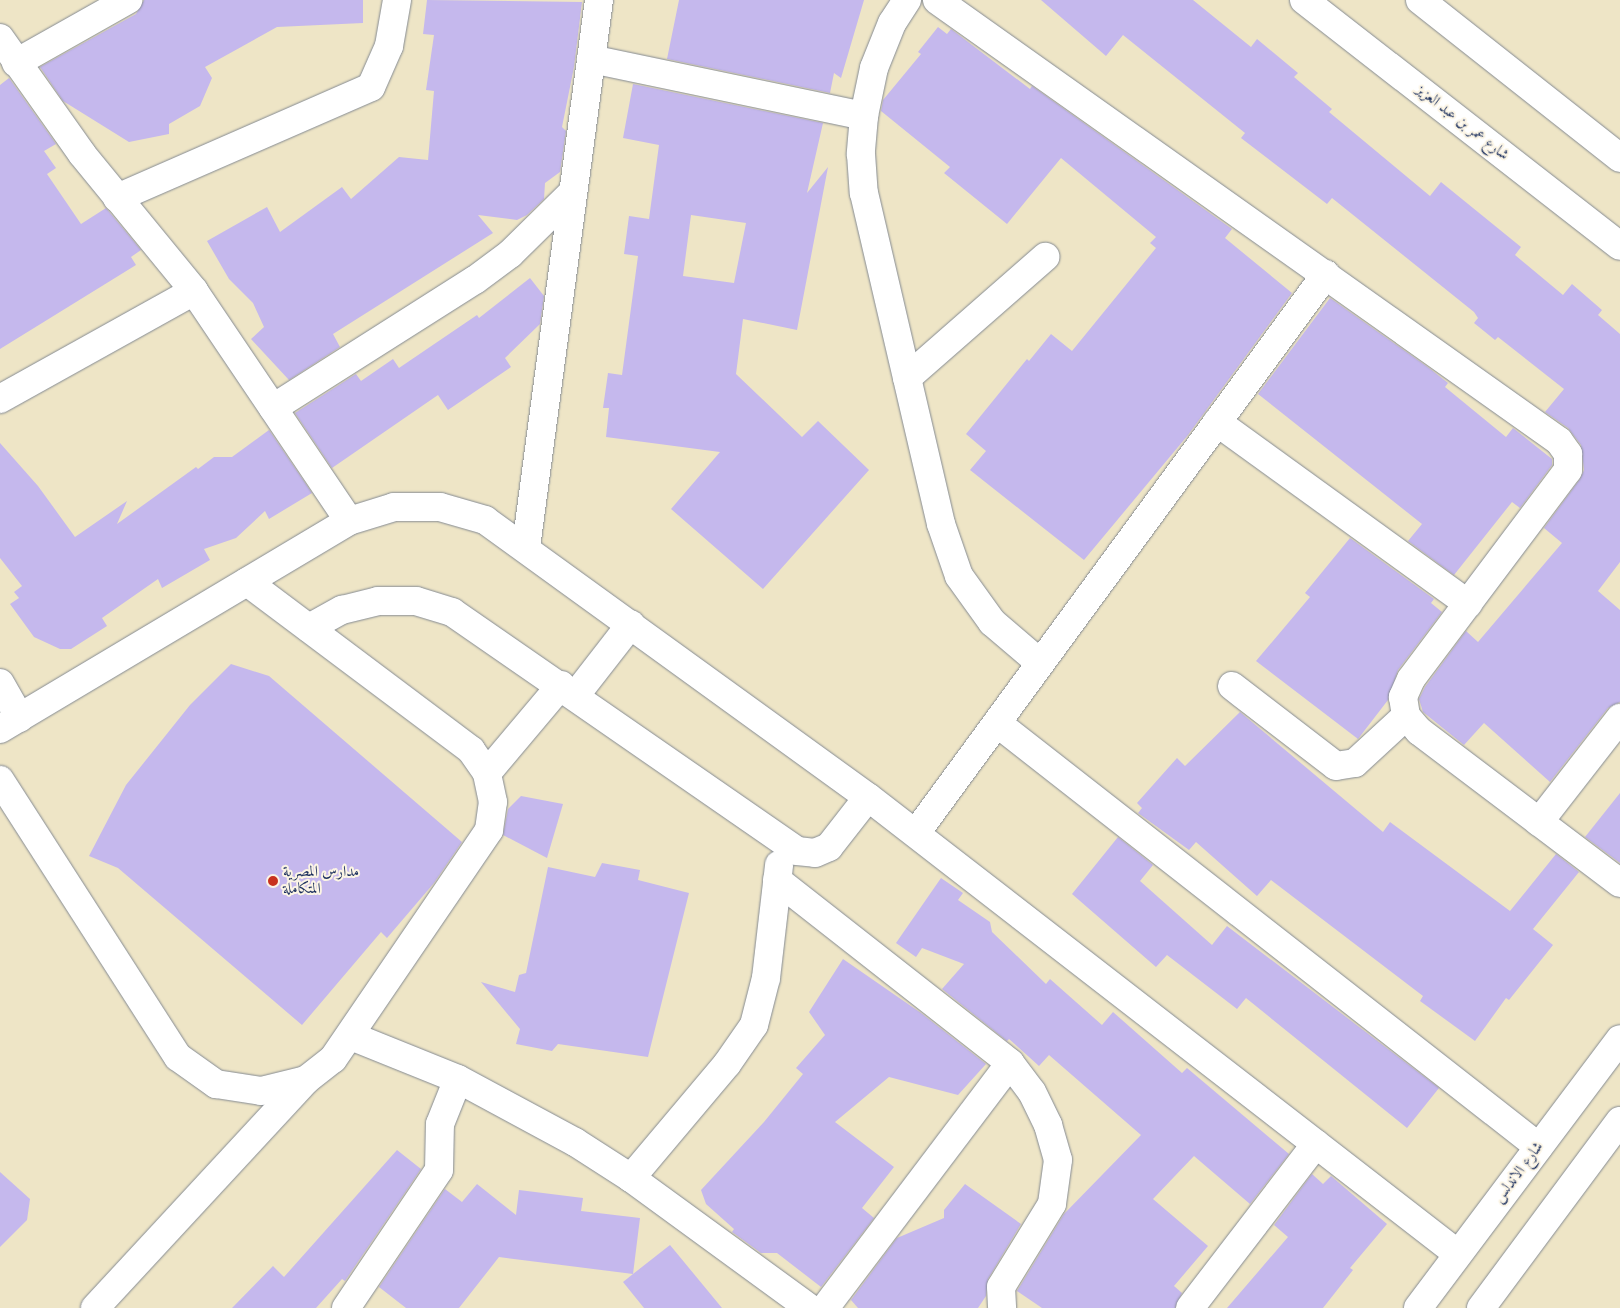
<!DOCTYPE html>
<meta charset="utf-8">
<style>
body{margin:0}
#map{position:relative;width:1620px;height:1308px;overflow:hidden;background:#eee5c6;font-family:"Old Standard TT",Amiri,serif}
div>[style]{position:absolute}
.building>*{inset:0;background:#c5b8ed}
.roads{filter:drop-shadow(0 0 1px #848a92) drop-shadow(0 0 1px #848a92)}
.minor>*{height:28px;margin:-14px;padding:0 14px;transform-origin:14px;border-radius:14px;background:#fff}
.dots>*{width:14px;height:14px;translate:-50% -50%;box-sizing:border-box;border:2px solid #fcf5e5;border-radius:50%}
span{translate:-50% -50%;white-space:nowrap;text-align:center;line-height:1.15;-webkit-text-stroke:4px #fcf5e5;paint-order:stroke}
.street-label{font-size:15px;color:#1b2f5e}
.poi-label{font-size:15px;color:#1b2f5e}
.left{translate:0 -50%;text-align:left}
</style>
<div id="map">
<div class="building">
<div style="clip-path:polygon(144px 0,363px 0,363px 23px,277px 27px,205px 67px,212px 78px,200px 106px,169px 124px,169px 134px,129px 142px,63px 101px,40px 67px,136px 14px)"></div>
<div style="clip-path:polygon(427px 0,582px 2px,574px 67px,562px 127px,566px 131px,560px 172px,545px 183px,544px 199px,527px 215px,517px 220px,478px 215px,493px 233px,333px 334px,340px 347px,289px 380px,251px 339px,264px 327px,253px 303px,229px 279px,207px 241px,267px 207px,280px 232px,342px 187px,351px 199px,399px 157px,428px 160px,434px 91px,426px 90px,434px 35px,423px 34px)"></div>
<div style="clip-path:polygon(679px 0,864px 0,841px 78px,834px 73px,830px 93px,667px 59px)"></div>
<div style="clip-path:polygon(1041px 0,1193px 0,1251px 47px,1257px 39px,1298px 73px,1294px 77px,1332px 109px,1329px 112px,1430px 196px,1441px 182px,1521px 247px,1515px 255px,1563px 295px,1572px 284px,1602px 310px,1598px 315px,1620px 334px,1620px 562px,1598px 591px,1620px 610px,1620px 702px,1608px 708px,1550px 782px,1484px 723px,1464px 745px,1423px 712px,1419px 699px,1425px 687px,1466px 631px,1478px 642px,1562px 543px,1544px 528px,1580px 479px,1584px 470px,1581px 445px,1568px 428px,1545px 412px,1564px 389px,1498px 337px,1495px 340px,1474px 323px,1478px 318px,1474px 312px,1332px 198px,1327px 204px,1241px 138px,1245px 133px,1123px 35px,1106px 56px)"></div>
<div style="clip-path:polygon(938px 27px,947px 34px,951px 29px,1030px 89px,1032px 86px,1232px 229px,1225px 238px,1292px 293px,1188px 435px,1084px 560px,970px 470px,986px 451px,966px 434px,1027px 359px,1029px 361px,1051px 334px,1072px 351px,1156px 248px,1150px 243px,1156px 237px,1061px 158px,1007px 224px,944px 173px,950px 167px,881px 111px,883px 100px,921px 54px,918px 52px)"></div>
<div style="clip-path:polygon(9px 78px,56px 144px,44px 151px,56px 168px,47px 174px,81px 224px,106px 208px,141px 250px,131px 257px,136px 265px,0 349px,0 85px)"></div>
<div style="clip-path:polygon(evenodd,633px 84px,823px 123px,807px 193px,828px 167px,797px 330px,743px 319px,736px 374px,802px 437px,818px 421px,869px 470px,763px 589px,671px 509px,720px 452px,606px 437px,609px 408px,603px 408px,608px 373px,622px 375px,638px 256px,624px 254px,629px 216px,649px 219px,659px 145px,623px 138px,633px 84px,691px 215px,746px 223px,734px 283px,683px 276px,691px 215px)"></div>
<div style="clip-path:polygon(530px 278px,544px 296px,540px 324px,505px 358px,511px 367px,448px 410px,438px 395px,332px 468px,295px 413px,356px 374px,361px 381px,393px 359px,399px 368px,477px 315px,479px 318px)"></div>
<div style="clip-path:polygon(1330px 298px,1429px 368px,1448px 383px,1445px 387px,1506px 437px,1513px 428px,1552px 459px,1552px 465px,1520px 508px,1512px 502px,1454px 575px,1408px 541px,1422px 524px,1258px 394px)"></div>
<div style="clip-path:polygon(269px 430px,312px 493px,269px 519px,265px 511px,236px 538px,204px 549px,210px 560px,162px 588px,158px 579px,102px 618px,107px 626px,71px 649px,60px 649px,34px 637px,10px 604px,19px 598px,14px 592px,22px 586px,0 558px,0 443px,38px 486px,75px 537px,127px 501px,117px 524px,196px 467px,198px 469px,214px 457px,232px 457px)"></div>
<div style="clip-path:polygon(1350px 538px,1434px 599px,1431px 603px,1442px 612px,1398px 670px,1388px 700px,1358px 739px,1256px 661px,1310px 597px,1305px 593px)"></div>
<div style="clip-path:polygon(231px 664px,269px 676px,462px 842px,434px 883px,387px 938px,381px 932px,302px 1025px,118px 868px,89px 856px,126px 785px,190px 705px)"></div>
<div style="clip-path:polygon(1240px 712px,1383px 832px,1390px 822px,1510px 911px,1556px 854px,1579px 872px,1533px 929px,1553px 945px,1509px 1000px,1506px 998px,1475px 1041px,1420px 1001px,1423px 996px,1271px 880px,1257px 896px,1196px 842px,1189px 850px,1138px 813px,1142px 808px,1137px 803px,1177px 758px,1185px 766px)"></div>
<div style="clip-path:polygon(1620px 793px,1620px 863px,1585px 837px)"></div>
<div style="clip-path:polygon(521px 796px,563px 804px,547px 858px,503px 835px,508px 809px)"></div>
<div style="clip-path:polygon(1118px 837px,1153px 865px,1140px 881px,1212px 945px,1227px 926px,1439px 1088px,1407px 1128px,1246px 998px,1237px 1009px,1167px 955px,1156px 967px,1072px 894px)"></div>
<div style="clip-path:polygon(602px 863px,640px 870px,638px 880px,689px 893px,648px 1057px,558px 1044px,552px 1051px,516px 1044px,520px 1029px,481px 982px,515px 992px,519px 975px,526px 973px,548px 867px,595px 877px)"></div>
<div style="clip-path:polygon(941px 878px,963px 893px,958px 900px,990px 922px,992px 932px,1046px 984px,1050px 979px,1102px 1025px,1113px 1012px,1182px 1073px,1187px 1068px,1289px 1154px,1250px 1204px,1194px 1156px,1153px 1199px,1208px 1246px,1174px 1286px,1182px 1293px,1175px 1308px,1042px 1308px,1017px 1291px,1064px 1214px,1141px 1135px,1049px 1055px,1039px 1066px,1009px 1039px,1007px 1041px,942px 989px,964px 964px,922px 948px,916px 957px,896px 943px)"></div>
<div style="clip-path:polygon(843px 959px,921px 1013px,986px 1064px,958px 1095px,889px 1077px,835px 1122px,894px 1167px,862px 1208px,874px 1218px,821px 1287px,777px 1253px,761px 1253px,732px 1232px,734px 1229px,706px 1204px,701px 1190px,764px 1122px,803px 1074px,796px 1068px,825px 1035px,809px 1012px)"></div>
<div style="clip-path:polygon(397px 1150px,421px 1169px,345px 1281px,342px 1279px,316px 1308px,232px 1308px,273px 1266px,284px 1277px)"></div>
<div style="clip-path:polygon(0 1172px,30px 1199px,27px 1220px,0 1247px)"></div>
<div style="clip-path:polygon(1312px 1174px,1323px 1184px,1331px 1176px,1387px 1224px,1350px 1268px,1353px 1270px,1323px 1308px,1227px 1308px,1288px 1237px,1274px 1225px)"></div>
<div style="clip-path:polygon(477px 1184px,516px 1215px,519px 1190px,583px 1198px,581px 1211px,640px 1218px,633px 1274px,670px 1245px,722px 1308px,644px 1308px,623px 1282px,633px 1274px,499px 1257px,459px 1308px,406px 1308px,379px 1287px,445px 1189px,462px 1202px)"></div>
<div style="clip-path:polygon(965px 1184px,1021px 1224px,988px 1279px,986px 1296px,978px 1308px,858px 1308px,851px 1300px,897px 1238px,944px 1218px,944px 1210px)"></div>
</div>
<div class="roads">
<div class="minor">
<div style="left:907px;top:0;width:27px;rotate:123deg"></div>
<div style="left:892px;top:23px;width:48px;rotate:111.8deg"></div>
<div style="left:874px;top:68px;width:49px;rotate:101.8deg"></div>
<div style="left:864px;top:116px;width:38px;rotate:95deg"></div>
<div style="left:861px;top:154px;width:39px;rotate:86deg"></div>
<div style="left:864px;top:193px;width:340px;rotate:76.9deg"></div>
<div style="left:941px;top:524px;width:55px;rotate:70.9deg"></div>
<div style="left:959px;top:576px;width:57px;rotate:54.3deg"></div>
<div style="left:992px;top:622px;width:63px;rotate:40.5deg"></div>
<div style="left:937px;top:0;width:762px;rotate:35.34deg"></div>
<div style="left:1559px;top:441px;width:16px;rotate:55deg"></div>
<div style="left:1568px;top:454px;width:16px;rotate:90deg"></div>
<div style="left:1568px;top:470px;width:261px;rotate:126.9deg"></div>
<div style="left:1411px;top:679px;width:20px;rotate:114deg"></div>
<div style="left:1403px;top:697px;width:19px;rotate:81deg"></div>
<div style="left:1406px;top:716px;width:20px;rotate:49deg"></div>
<div style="left:1419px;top:731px;width:252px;rotate:37.1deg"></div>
<div style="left:1304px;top:0;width:400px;rotate:37.9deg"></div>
<div style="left:1420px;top:0;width:255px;rotate:38.3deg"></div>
<div style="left:0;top:38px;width:142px;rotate:54.7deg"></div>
<div style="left:82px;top:154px;width:177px;rotate:50.7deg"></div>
<div style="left:194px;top:291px;width:277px;rotate:56deg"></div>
<div style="left:591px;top:59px;width:279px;rotate:11.8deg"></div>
<div style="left:16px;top:63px;width:129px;rotate:-29.4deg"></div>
<div style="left:117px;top:198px;width:277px;rotate:-23.6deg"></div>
<div style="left:371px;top:87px;width:45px;rotate:-66.3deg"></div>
<div style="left:389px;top:46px;width:47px;rotate:-80.1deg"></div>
<div style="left:907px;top:378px;width:184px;rotate:-41.2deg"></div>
<div style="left:0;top:399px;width:222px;rotate:-29.1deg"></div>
<div style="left:273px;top:408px;width:239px;rotate:-32.4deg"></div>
<div style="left:475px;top:280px;width:44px;rotate:-36.6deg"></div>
<div style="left:510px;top:254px;width:88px;rotate:-44.5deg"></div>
<div style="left:1217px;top:422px;width:310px;rotate:35.9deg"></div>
<div style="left:526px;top:547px;width:552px;rotate:-82.4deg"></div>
<div style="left:309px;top:628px;width:38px;rotate:-29deg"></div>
<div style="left:342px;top:610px;width:37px;rotate:-14deg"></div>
<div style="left:378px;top:601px;width:38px"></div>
<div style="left:416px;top:601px;width:38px;rotate:17deg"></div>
<div style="left:452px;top:612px;width:420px;rotate:34.7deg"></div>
<div style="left:797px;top:851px;width:18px;rotate:6deg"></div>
<div style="left:815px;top:853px;width:15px;rotate:-23deg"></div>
<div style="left:829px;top:847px;width:63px;rotate:-52deg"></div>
<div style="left:0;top:683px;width:40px;rotate:60.3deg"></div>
<div style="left:1232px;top:686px;width:131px;rotate:37.6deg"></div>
<div style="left:1336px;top:766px;width:19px;rotate:-9deg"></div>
<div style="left:1355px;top:763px;width:69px;rotate:-42.7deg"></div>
<div style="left:575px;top:696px;width:91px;rotate:-52.1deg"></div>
<div style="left:997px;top:723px;width:688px;rotate:38.04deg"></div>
<div style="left:0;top:729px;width:406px;rotate:-30.8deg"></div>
<div style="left:349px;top:521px;width:47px;rotate:-17.3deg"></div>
<div style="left:394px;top:507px;width:46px"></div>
<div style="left:440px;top:507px;width:47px;rotate:16.1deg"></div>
<div style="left:485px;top:520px;width:473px;rotate:35.9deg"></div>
<div style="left:868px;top:797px;width:746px;rotate:37.76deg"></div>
<div style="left:487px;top:773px;width:115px;rotate:-49.9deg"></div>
<div style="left:0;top:780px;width:329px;rotate:57.3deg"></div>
<div style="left:178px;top:1057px;width:47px;rotate:35.4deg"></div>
<div style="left:216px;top:1084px;width:46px;rotate:8.8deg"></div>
<div style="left:261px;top:1091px;width:46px;rotate:-13.7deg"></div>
<div style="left:306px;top:1080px;width:34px;rotate:-38deg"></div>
<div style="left:333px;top:1059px;width:277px;rotate:-55.7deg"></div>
<div style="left:489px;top:830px;width:28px;rotate:-82deg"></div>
<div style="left:493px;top:802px;width:30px;rotate:-102deg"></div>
<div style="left:487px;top:773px;width:28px;rotate:-125deg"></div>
<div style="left:471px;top:750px;width:280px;rotate:-143.1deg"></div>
<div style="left:1539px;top:822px;width:132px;rotate:-52.1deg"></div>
<div style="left:916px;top:833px;width:693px;rotate:-53.74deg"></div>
<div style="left:777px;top:880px;width:296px;rotate:38.1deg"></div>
<div style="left:1010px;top:1063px;width:36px;rotate:53deg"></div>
<div style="left:1032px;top:1092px;width:37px;rotate:64deg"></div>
<div style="left:1048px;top:1125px;width:36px;rotate:74deg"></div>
<div style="left:1058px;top:1160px;width:44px;rotate:97.8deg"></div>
<div style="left:1052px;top:1204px;width:97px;rotate:121.6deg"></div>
<div style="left:1001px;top:1287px;width:21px;rotate:87deg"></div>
<div style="left:351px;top:1036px;width:115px;rotate:21.9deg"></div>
<div style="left:458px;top:1079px;width:133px;rotate:28.3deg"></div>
<div style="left:575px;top:1142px;width:67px;rotate:32.7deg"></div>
<div style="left:631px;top:1178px;width:220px;rotate:36.1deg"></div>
<div style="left:631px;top:1178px;width:149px;rotate:-49.9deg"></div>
<div style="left:727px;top:1064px;width:47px;rotate:-55.3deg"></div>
<div style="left:754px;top:1025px;width:49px;rotate:-75.7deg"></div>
<div style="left:766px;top:978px;width:114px;rotate:-83.4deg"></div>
<div style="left:95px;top:1308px;width:311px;rotate:-47.2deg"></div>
<div style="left:346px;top:1308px;width:166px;rotate:-56deg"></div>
<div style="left:439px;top:1170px;width:46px;rotate:-88.8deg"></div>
<div style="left:440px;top:1124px;width:48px;rotate:-68.2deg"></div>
<div style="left:825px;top:1308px;width:307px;rotate:-52.9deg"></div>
<div style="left:1190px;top:1308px;width:207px;rotate:-52.5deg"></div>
<div style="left:1418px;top:1308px;width:336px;rotate:-53.1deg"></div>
<div style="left:1481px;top:1308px;width:233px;rotate:-53.4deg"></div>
</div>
</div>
<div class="dots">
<div style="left:273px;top:881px;background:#c8321e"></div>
</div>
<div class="street-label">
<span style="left:1462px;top:123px;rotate:38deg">شارع عمر بن عبد العزيز</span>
<span style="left:1519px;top:1173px;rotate:-53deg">شارع الاندلس</span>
</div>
<div class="poi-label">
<span class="left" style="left:283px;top:881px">مدارس المصرية<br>المتكاملة</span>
</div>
</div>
